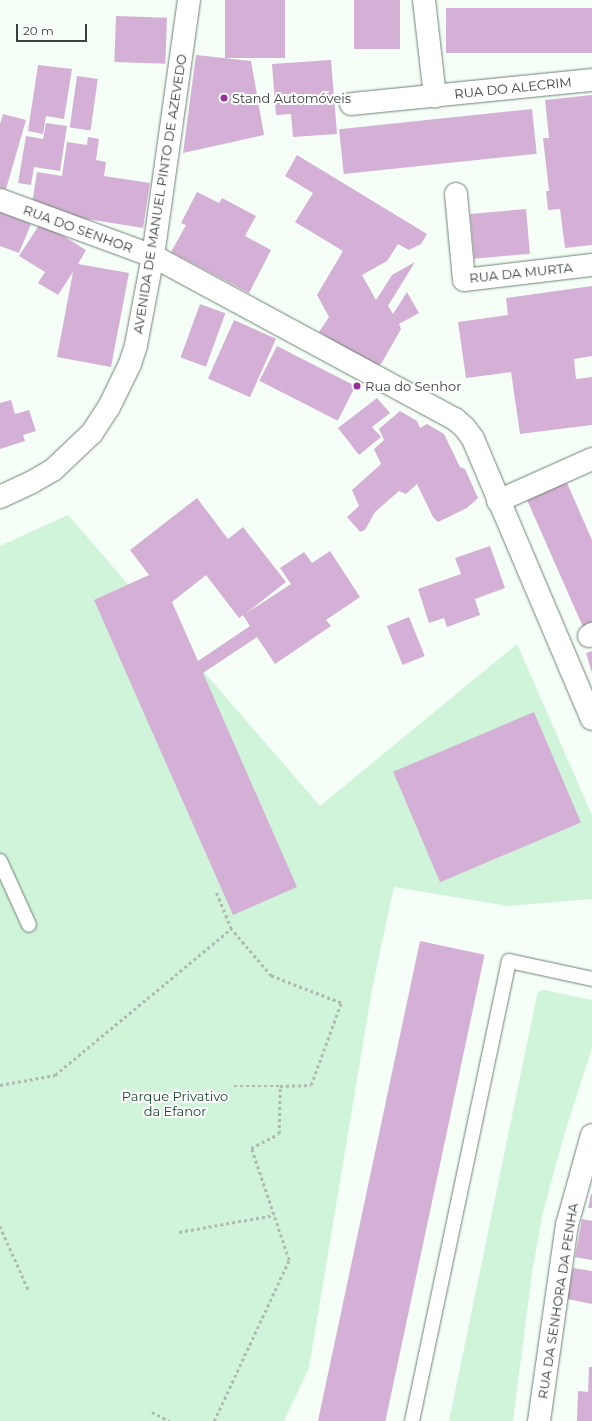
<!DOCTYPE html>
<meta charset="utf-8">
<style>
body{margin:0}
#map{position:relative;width:592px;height:1421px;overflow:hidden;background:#f5fef7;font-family:Montserrat,sans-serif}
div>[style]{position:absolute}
.green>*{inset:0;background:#d0f4da}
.building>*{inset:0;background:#d5b0d6;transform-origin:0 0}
.path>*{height:2.5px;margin-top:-1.25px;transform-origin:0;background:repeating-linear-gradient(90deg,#afb8b1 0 3px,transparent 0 6px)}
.roads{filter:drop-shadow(0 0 1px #6e8274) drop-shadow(0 0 1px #6e8274)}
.service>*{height:14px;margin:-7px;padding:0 7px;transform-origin:7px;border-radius:7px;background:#fff}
.minor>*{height:22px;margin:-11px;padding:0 11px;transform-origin:11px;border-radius:11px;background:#fff}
.tertiary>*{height:22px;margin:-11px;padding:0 11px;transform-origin:11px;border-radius:11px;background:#fff}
.dots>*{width:11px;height:11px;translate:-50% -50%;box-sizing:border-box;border:2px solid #fff;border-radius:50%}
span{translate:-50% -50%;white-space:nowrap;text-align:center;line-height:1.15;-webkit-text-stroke:4px #fff;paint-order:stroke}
.street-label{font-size:13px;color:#374039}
.poi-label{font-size:13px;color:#374039}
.left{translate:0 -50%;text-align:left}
.park-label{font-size:13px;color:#174b2c}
.scale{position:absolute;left:16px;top:24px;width:71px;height:18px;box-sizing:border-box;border:2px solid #374039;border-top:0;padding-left:5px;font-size:12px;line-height:14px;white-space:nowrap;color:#374039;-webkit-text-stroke:3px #fff;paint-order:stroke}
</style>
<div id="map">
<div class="green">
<div style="clip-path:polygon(68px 515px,320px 806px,517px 644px,592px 815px,592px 899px,507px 906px,394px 887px,372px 989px,309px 1368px,284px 1421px,0 1421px,0 546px)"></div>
<div style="clip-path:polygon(544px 990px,592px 1000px,592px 1048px,564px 1135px,543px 1212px,532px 1273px,513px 1421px,449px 1421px,537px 995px,539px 991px)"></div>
</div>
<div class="building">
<div style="left:225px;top:0;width:60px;height:58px"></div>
<div style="left:354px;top:0;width:46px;height:49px"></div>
<div style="left:592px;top:8px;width:45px;height:146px;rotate:90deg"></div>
<div style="left:116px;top:16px;width:51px;height:46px;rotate:2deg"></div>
<div style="clip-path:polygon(196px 55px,251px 61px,264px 135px,183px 153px)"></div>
<div style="clip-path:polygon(331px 60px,337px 134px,293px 137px,291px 114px,276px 115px,272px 64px)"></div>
<div style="clip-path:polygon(38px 65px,72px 69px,64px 119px,46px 116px,43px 134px,28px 131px)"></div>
<div style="left:77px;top:76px;width:21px;height:52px;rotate:8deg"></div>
<div style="clip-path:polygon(592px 95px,592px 245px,565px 248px,560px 209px,548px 210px,546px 191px,549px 191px,543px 138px,549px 138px,545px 100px)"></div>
<div style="left:532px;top:109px;width:45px;height:194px;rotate:84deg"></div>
<div style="clip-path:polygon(3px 114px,26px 120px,6px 189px,0 188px,0 124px)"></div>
<div style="clip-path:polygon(46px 123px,67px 126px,60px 171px,34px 167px,31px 185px,18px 183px,26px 136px,43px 139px)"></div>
<div style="clip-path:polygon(88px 137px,99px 139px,96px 160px,106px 162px,104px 176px,150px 183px,143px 228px,31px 210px,37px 172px,62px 176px,67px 142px,87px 145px)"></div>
<div style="clip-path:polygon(297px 155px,427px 234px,421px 244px,409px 250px,398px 244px,387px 261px,362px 275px,376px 300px,392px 275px,415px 262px,388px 306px,393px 314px,407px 292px,419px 313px,399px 324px,401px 329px,381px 364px,376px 366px,319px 332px,329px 317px,317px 295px,343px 251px,295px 222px,313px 193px,285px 176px)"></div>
<div style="clip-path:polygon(197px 192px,219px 203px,222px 198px,256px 216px,245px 236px,271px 250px,249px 293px,171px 252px,186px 225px,181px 223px)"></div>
<div style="left:526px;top:209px;width:45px;height:56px;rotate:85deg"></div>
<div style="clip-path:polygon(0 212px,31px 224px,19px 253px,0 246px)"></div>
<div style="clip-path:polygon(41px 222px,86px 250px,78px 264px,129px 273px,111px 367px,57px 357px,73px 272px,58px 295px,38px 283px,45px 272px,19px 256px)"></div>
<div style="clip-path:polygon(592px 286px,592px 356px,574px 359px,576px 379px,592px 377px,592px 425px,520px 434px,511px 372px,466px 378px,458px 322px,508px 315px,506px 298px)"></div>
<div style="left:200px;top:304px;width:27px;height:57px;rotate:20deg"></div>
<div style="left:234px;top:320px;width:46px;height:64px;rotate:24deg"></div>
<div style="left:277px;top:346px;width:88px;height:39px;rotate:27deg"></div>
<div style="clip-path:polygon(377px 398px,390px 413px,372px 427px,381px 437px,359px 455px,338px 428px)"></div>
<div style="clip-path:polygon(11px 400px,15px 414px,29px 410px,36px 431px,23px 435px,25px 441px,0 449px,0 403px)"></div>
<div style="clip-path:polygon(400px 411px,417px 421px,420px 428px,427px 424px,444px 434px,460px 467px,465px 469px,478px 498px,467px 508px,438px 522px,433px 517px,417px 484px,406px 494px,399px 491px,375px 512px,365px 530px,360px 532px,347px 517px,359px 506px,352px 490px,381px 464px,374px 449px,384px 440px,379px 429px)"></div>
<div style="clip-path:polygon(564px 476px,592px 540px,592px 623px,583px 627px,524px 493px)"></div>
<div style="clip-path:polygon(evenodd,197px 498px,228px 539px,243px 527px,286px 582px,245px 614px,291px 584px,280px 568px,304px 552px,312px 563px,330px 551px,360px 597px,326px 620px,331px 626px,275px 664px,257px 637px,203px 673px,297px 887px,233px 915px,94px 600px,149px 575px,130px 550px,197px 498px,206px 575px,239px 618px,243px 615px,250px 626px,198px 661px,172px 602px,206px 575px)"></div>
<div style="clip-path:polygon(490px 546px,505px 588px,475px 599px,480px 615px,447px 627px,444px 618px,429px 623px,418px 589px,461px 574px,455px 558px)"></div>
<div style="left:409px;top:617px;width:42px;height:24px;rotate:68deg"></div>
<div style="clip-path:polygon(592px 651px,592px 673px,586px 653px)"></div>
<div style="left:534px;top:712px;width:120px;height:153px;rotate:67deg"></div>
<div style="left:420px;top:941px;width:66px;height:492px;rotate:12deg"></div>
<div style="clip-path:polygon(591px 1194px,592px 1194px,592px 1208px,588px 1208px)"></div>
<div style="clip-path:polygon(582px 1219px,592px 1221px,592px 1260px,575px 1257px)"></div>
<div style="clip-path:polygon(573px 1268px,592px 1271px,592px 1304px,567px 1299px)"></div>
<div style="clip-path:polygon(589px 1367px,592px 1367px,592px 1421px,577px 1421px,578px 1391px,588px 1392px)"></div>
</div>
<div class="path">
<div style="left:0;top:1085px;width:56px;rotate:-10.3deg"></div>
<div style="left:55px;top:1075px;width:229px;rotate:-39.7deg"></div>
<div style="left:234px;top:1086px;width:46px"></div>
<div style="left:0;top:1226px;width:71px;rotate:66deg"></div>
<div style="left:179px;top:1232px;width:97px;rotate:-10.1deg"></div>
<div style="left:152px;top:1412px;width:20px;rotate:27deg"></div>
<div style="left:214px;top:1421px;width:178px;rotate:-65deg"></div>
<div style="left:289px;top:1260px;width:118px;rotate:-108.7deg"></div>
<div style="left:251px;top:1148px;width:31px;rotate:-27deg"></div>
<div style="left:279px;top:1134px;width:48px;rotate:-88.8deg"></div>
<div style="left:280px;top:1086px;width:31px;rotate:-2deg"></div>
<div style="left:311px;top:1085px;width:87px;rotate:-69.9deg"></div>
<div style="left:341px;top:1003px;width:75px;rotate:-158.9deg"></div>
<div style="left:271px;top:976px;width:62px;rotate:-130.4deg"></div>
<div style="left:231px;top:929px;width:40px;rotate:-112deg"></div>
</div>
<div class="roads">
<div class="service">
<div style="left:0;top:861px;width:70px;rotate:65.6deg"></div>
<div style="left:412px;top:1421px;width:470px;rotate:-78.1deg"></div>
<div style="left:509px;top:961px;width:85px;rotate:12.2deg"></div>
</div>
<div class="minor">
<div style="left:424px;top:0;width:97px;rotate:83.5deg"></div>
<div style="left:351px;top:104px;width:242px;rotate:-5.7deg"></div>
<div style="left:456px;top:194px;width:86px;rotate:84.7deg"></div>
<div style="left:464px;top:280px;width:129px;rotate:-6.7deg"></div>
<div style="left:0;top:200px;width:163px;rotate:20.1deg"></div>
<div style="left:498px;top:501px;width:103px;rotate:-24.1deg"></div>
<div style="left:589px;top:636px;width:4px;rotate:-34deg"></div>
</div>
<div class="tertiary">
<div style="left:153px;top:256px;width:343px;rotate:28.4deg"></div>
<div style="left:455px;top:419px;width:13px;rotate:42deg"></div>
<div style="left:465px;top:428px;width:14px;rotate:54deg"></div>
<div style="left:473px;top:439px;width:304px;rotate:67deg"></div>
<div style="left:0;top:497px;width:35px;rotate:-25deg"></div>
<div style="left:32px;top:482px;width:24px;rotate:-30deg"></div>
<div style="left:53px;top:470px;width:54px;rotate:-43.5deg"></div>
<div style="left:92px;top:433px;width:31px;rotate:-57deg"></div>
<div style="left:109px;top:407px;width:48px;rotate:-64deg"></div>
<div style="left:130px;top:364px;width:20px;rotate:-72deg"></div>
<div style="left:136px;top:345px;width:91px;rotate:-79.2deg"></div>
<div style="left:153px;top:256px;width:259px;rotate:-82deg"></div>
<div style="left:539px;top:1421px;width:198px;rotate:-81.9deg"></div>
<div style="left:567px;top:1225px;width:93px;rotate:-74.5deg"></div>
</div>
</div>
<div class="dots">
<div style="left:224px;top:98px;background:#94329a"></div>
<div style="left:357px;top:386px;background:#94329a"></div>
</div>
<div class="street-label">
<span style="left:513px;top:88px;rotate:-6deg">RUA DO ALECRIM</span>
<span style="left:160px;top:194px;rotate:-81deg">AVENIDA DE MANUEL PINTO DE AZEVEDO</span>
<span style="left:78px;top:229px;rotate:20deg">RUA DO SENHOR</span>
<span style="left:521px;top:273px;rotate:-6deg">RUA DA MURTA</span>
<span style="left:558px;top:1301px;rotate:-81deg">RUA DA SENHORA DA PENHA</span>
</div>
<div class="poi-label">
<span class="left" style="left:232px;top:98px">Stand Automóveis</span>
<span class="left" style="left:365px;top:386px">Rua do Senhor</span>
</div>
<div class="park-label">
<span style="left:175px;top:1104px">Parque Privativo<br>da Efanor</span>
</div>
<div class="scale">20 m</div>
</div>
